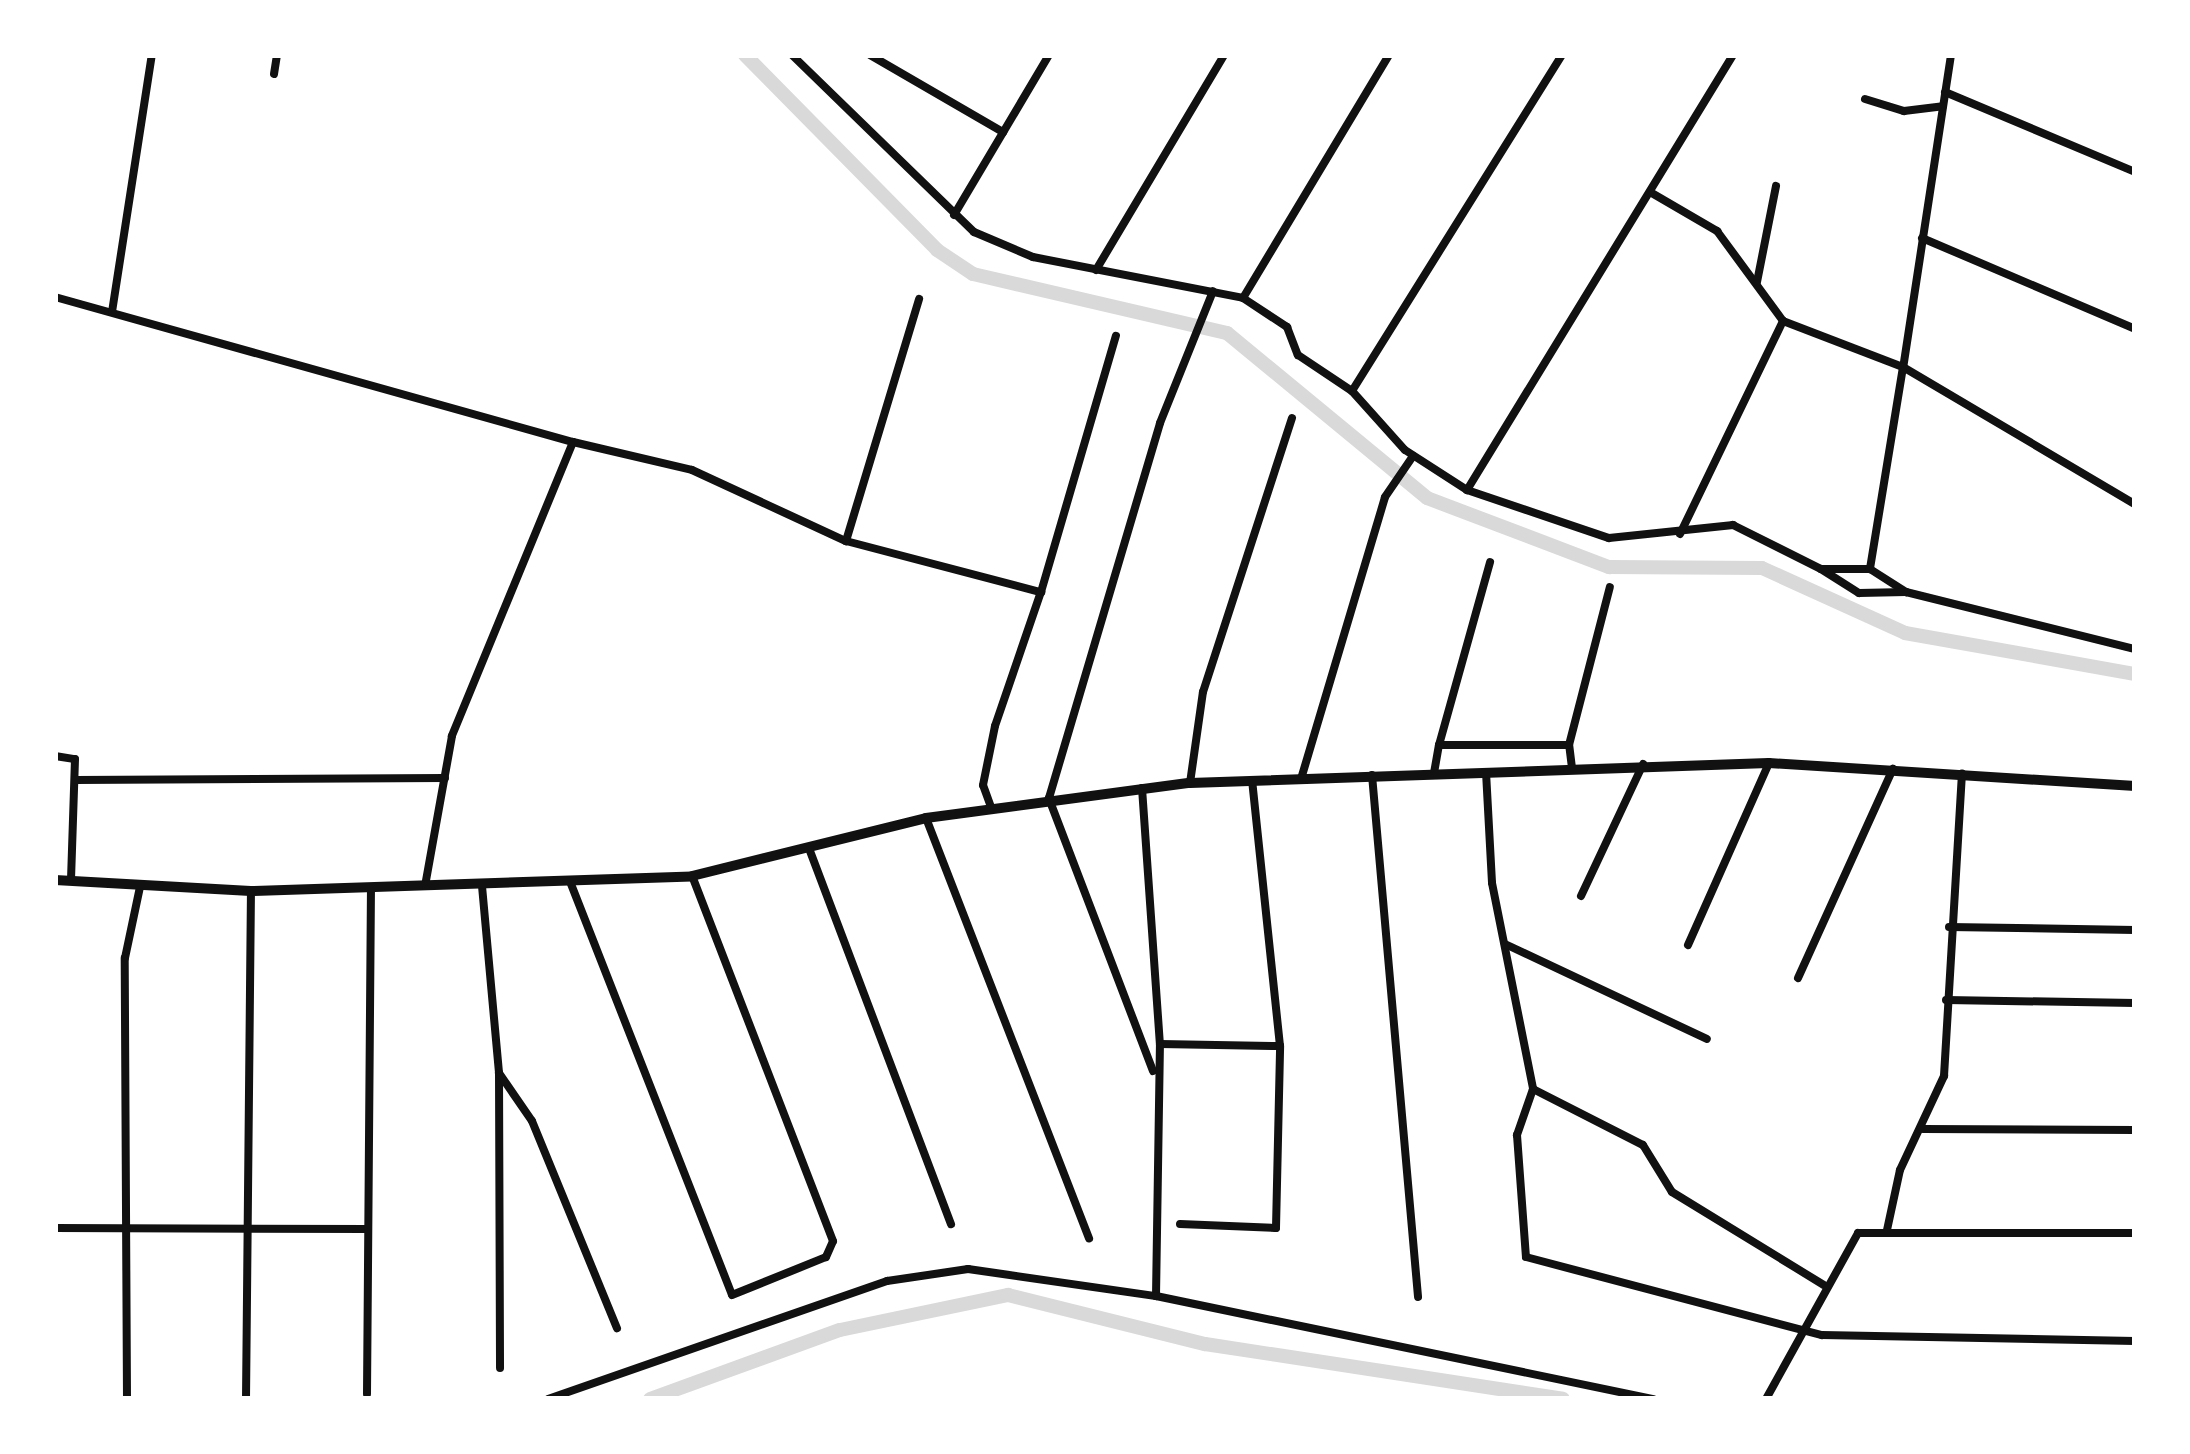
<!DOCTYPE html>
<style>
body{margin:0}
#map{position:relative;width:2190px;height:1454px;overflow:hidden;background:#fff;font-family:"Open Sans",sans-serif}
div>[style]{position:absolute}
.canal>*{height:14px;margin:-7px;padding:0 7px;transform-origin:7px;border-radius:7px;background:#d9d9d9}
.minor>*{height:8px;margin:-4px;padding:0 4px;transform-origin:4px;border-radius:4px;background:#111}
.tertiary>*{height:10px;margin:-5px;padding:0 5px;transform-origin:5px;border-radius:5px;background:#111}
span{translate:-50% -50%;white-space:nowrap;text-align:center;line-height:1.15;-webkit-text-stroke:10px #fff;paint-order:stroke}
.frame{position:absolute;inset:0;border:58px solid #fff;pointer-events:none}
</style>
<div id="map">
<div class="canal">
<div style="left:745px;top:55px;width:274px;rotate:45.4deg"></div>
<div style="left:937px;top:250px;width:43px;rotate:33.7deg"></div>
<div style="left:973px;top:274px;width:261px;rotate:13.1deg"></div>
<div style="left:1227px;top:333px;width:259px;rotate:39.5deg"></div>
<div style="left:1427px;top:498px;width:195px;rotate:20.8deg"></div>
<div style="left:1609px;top:567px;width:153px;rotate:0.4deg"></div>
<div style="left:1762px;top:568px;width:157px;rotate:24.4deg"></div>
<div style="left:1905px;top:633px;width:234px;rotate:10.1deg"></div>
<div style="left:650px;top:1399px;width:202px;rotate:-20deg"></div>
<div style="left:840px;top:1330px;width:172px;rotate:-11.8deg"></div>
<div style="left:1008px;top:1295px;width:203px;rotate:14deg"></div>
<div style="left:1205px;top:1344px;width:362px;rotate:8.7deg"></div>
</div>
<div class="minor">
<div style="left:792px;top:55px;width:254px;rotate:44.2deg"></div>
<div style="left:974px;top:232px;width:64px;rotate:23deg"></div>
<div style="left:1033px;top:257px;width:214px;rotate:11deg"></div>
<div style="left:1243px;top:298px;width:53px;rotate:33.4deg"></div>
<div style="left:1287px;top:327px;width:30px;rotate:69deg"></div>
<div style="left:1298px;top:355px;width:65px;rotate:33.7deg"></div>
<div style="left:1352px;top:391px;width:79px;rotate:48.1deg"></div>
<div style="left:1405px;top:450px;width:74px;rotate:32.8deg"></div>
<div style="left:1467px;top:490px;width:150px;rotate:18.7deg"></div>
<div style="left:1609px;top:538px;width:125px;rotate:-6deg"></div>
<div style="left:1733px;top:525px;width:98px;rotate:26.6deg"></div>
<div style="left:1821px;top:569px;width:49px"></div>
<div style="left:1870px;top:569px;width:43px;rotate:32.6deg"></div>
<div style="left:1906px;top:592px;width:236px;rotate:14deg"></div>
<div style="left:870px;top:55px;width:154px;rotate:30.1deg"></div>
<div style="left:1951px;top:55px;width:316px;rotate:98.7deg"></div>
<div style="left:1903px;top:367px;width:269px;rotate:30.6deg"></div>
<div style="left:274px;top:74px;width:19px;rotate:-81deg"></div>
<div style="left:1945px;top:92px;width:206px;rotate:22.8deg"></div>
<div style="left:1865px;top:99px;width:41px;rotate:17.1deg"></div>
<div style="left:1904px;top:111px;width:39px;rotate:-7deg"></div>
<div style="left:1650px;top:192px;width:78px;rotate:30.2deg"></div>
<div style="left:1717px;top:231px;width:112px;rotate:53.7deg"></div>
<div style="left:1783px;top:321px;width:129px;rotate:21deg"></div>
<div style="left:1903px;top:367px;width:205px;rotate:99.3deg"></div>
<div style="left:954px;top:215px;width:186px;rotate:-59.3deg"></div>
<div style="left:1922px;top:238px;width:232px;rotate:23.1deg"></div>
<div style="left:1096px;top:270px;width:250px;rotate:-59.2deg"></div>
<div style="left:1757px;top:282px;width:98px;rotate:-78.8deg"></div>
<div style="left:55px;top:297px;width:538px;rotate:15.64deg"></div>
<div style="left:573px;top:442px;width:318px;rotate:112.4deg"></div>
<div style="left:452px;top:736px;width:152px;rotate:100.2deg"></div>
<div style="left:1243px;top:298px;width:283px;rotate:-59deg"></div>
<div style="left:112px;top:312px;width:260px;rotate:-81.2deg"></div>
<div style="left:1352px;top:391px;width:396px;rotate:-58deg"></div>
<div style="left:573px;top:442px;width:122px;rotate:13.2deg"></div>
<div style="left:692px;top:470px;width:170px;rotate:24.8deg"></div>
<div style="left:846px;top:541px;width:202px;rotate:14.7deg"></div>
<div style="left:1041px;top:592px;width:267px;rotate:-73.7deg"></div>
<div style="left:1467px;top:490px;width:510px;rotate:-58.55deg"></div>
<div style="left:1680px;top:534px;width:237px;rotate:-64.2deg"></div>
<div style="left:846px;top:541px;width:253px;rotate:-73.2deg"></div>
<div style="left:1821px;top:569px;width:45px;rotate:32.3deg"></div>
<div style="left:1859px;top:593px;width:47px;rotate:-1.2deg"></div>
<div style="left:1439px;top:745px;width:190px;rotate:-74.4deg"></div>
<div style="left:55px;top:756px;width:20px;rotate:9deg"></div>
<div style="left:75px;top:759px;width:121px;rotate:91.9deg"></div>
<div style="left:1572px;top:768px;width:23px;rotate:-97deg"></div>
<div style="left:1569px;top:745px;width:163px;rotate:-75.5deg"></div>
<div style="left:1486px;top:772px;width:111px;rotate:86.9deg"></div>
<div style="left:1492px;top:883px;width:210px;rotate:78.7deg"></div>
<div style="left:1533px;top:1089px;width:49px;rotate:109.2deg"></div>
<div style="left:1517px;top:1135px;width:122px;rotate:85.8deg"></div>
<div style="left:1526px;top:1257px;width:306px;rotate:14.8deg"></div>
<div style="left:1822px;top:1335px;width:313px;rotate:1.1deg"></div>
<div style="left:1434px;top:773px;width:28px;rotate:-80deg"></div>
<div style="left:1439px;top:745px;width:130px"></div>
<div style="left:1372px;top:775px;width:524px;rotate:84.96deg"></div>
<div style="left:1301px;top:779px;width:294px;rotate:-73.4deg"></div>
<div style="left:1385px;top:497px;width:50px;rotate:-55.7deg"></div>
<div style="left:75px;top:780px;width:370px;rotate:-0.3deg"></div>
<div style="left:1190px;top:783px;width:92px;rotate:-81.9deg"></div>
<div style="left:1203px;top:692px;width:288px;rotate:-72deg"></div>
<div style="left:1142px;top:788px;width:257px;rotate:86deg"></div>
<div style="left:1160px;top:1044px;width:120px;rotate:1deg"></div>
<div style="left:1280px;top:1046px;width:266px;rotate:-96deg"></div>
<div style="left:991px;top:807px;width:23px;rotate:-110deg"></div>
<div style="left:983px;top:785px;width:60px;rotate:-78.5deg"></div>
<div style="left:995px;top:726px;width:142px;rotate:-71.1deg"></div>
<div style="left:926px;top:818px;width:451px;rotate:68.8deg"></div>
<div style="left:810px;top:851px;width:399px;rotate:69.3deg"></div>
<div style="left:571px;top:884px;width:441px;rotate:68.6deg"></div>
<div style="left:732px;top:1295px;width:101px;rotate:-22deg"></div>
<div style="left:826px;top:1257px;width:17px;rotate:-66deg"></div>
<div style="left:833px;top:1241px;width:391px;rotate:-111.1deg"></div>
<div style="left:482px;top:886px;width:188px;rotate:84.8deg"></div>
<div style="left:499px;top:1073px;width:295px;rotate:89.8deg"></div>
<div style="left:1581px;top:896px;width:146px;rotate:-64.8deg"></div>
<div style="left:1949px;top:927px;width:186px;rotate:0.9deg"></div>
<div style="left:1505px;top:944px;width:223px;rotate:25.2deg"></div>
<div style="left:1688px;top:945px;width:199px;rotate:-66deg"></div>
<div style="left:1798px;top:978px;width:230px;rotate:-65.6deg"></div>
<div style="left:1946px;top:1000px;width:189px;rotate:0.9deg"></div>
<div style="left:1153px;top:1071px;width:292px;rotate:-110.9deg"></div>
<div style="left:1049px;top:798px;width:391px;rotate:-73.5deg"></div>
<div style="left:1160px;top:423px;width:142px;rotate:-68.1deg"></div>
<div style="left:499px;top:1073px;width:58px;rotate:55.5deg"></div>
<div style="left:532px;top:1121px;width:224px;rotate:67.7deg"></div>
<div style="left:1533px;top:1089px;width:123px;rotate:27deg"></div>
<div style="left:1643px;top:1145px;width:55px;rotate:58.3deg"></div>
<div style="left:1672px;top:1192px;width:178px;rotate:31.5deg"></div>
<div style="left:1923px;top:1129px;width:212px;rotate:0.3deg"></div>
<div style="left:1180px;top:1224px;width:96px;rotate:2.4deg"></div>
<div style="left:1276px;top:1228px;width:182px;rotate:-88.7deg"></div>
<div style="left:55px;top:1228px;width:313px;rotate:0.2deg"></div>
<div style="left:1887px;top:1230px;width:61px;rotate:-77.8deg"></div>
<div style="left:1900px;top:1170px;width:104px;rotate:-64.9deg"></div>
<div style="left:1944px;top:1076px;width:303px;rotate:-86.6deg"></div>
<div style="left:1156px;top:1296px;width:252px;rotate:-89.1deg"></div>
<div style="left:367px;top:1394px;width:505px;rotate:-89.55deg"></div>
<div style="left:127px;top:1399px;width:441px;rotate:-90.3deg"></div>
<div style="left:125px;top:958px;width:73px;rotate:-78.1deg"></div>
<div style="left:246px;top:1399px;width:508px;rotate:-89.44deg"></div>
<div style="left:548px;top:1399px;width:359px;rotate:-19.2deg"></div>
<div style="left:887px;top:1281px;width:82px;rotate:-8.4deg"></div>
<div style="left:968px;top:1269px;width:190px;rotate:8.2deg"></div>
<div style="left:1156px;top:1296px;width:508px;rotate:11.71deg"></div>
<div style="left:1766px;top:1399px;width:190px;rotate:-61deg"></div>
<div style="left:1858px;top:1233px;width:277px"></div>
</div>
<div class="tertiary">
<div style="left:55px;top:880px;width:196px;rotate:3.2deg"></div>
<div style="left:251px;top:891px;width:441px;rotate:-1.9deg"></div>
<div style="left:692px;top:876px;width:241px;rotate:-13.9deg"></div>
<div style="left:926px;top:818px;width:266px;rotate:-7.6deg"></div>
<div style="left:1190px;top:783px;width:579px;rotate:-1.98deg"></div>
<div style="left:1769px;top:763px;width:367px;rotate:3.6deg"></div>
</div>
<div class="frame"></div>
</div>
